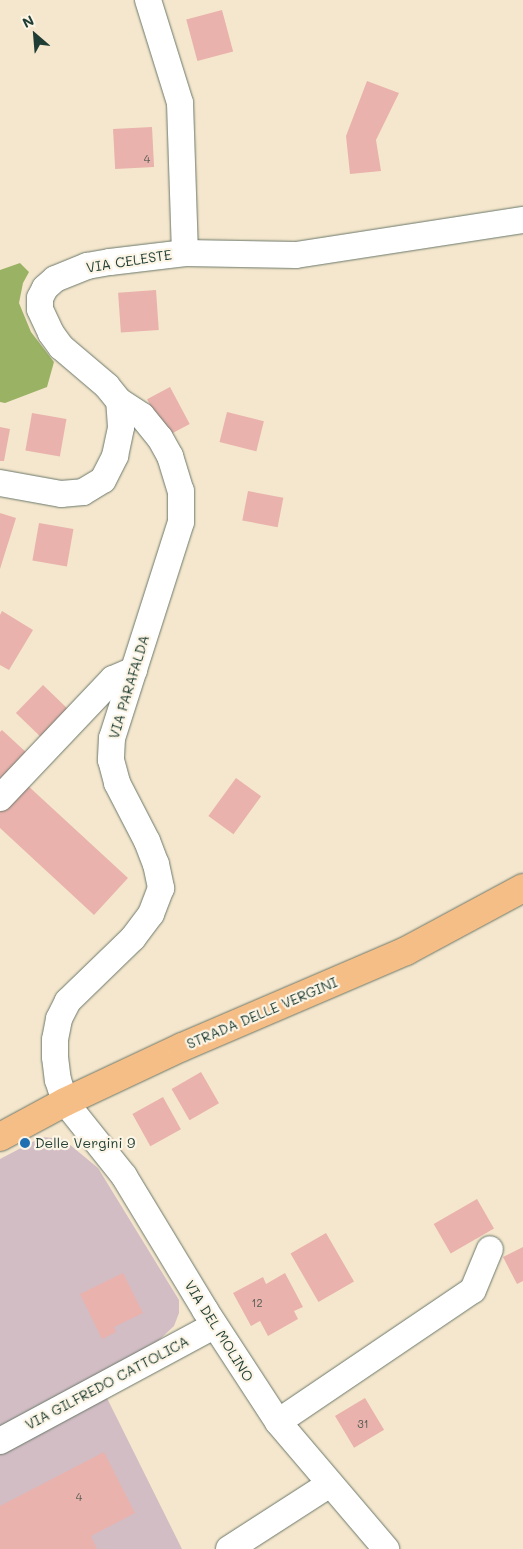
<!DOCTYPE html>
<style>
body{margin:0}
#map{position:relative;width:523px;height:1549px;overflow:hidden;background:#f5e7cd;font-family:Mali,sans-serif}
div>[style]{position:absolute}
.industrial>*{inset:0;background:#d2bdc5}
.forest>*{inset:0;background:#9ab264}
.building>*{inset:0;background:#e9b2ac;transform-origin:0 0}
.roads{filter:drop-shadow(0 0 1px #6a786a) drop-shadow(0 0 1px #6a786a)}
.minor>*{height:26px;margin:-13px;padding:0 13px;transform-origin:13px;border-radius:13px;background:#fff}
.major>*{height:28px;margin:-14px;padding:0 14px;transform-origin:14px;border-radius:14px;background:#f6be87}
.dots>*{width:14px;height:14px;translate:-50% -50%;box-sizing:border-box;border:2px solid #fcf5e5;border-radius:50%}
span{translate:-50% -50%;white-space:nowrap;text-align:center;line-height:1.15;-webkit-text-stroke:4.5px #fcf5e5;paint-order:stroke}
.number-label{font-size:11px;color:#525a52}
.number-label span{-webkit-text-stroke-width:0}
.street-label{font-size:14px;color:#1f3d34}
.poi-label{font-size:14px;color:#1f3d34}
.left{translate:0 -50%;text-align:left}
.north{position:absolute;left:10px;top:10px;width:50px;height:50px;-webkit-text-stroke:4px #fcf5e5;paint-order:stroke;rotate:333deg;font-size:14px;font-weight:700;line-height:20px;text-align:center;color:#1f3d34}
.north::after{content:'';display:block;margin:auto;width:18px;height:22px;background:#1f3d34;clip-path:polygon(50% 0,100% 100%,50% 72%,0 100%)}
</style>
<div id="map">
<div class="industrial">
<div style="clip-path:polygon(42px 1137px,63px 1139px,98px 1168px,179px 1300px,179px 1313px,174px 1326px,159px 1340px,96px 1376px,182px 1549px,0 1549px,0 1159px)"></div>
</div>
<div class="forest">
<div style="clip-path:polygon(20px 263px,29px 272px,23px 283px,19px 303px,31px 332px,54px 362px,47px 387px,5px 403px,0 402px,0 270px)"></div>
</div>
<div class="building">
<div style="left:222px;top:10px;width:43px;height:37px;rotate:75deg"></div>
<div style="clip-path:polygon(367px 81px,399px 93px,376px 140px,381px 171px,350px 174px,346px 136px)"></div>
<div style="left:152px;top:127px;width:40px;height:39px;rotate:87deg"></div>
<div style="left:156px;top:290px;width:40px;height:38px;rotate:86deg"></div>
<div style="left:170px;top:387px;width:42px;height:26px;rotate:62deg"></div>
<div style="left:227px;top:412px;width:38px;height:31px;rotate:14deg"></div>
<div style="left:32px;top:413px;width:35px;height:38px;rotate:10deg"></div>
<div style="clip-path:polygon(0 427px,10px 429px,4px 461px,0 461px)"></div>
<div style="left:248px;top:491px;width:36px;height:30px;rotate:11deg"></div>
<div style="clip-path:polygon(0 513px,16px 518px,0 569px)"></div>
<div style="left:39px;top:523px;width:35px;height:38px;rotate:10deg"></div>
<div style="clip-path:polygon(2px 611px,33px 630px,9px 670px,0 665px,0 615px)"></div>
<div style="left:43px;top:685px;width:35px;height:39px;rotate:44deg"></div>
<div style="clip-path:polygon(2px 730px,28px 754px,0 781px,0 732px)"></div>
<div style="left:236px;top:778px;width:31px;height:47px;rotate:36deg"></div>
<div style="clip-path:polygon(26px 784px,128px 878px,94px 915px,0 828px,0 812px)"></div>
<div style="left:201px;top:1072px;width:36px;height:34px;rotate:60deg"></div>
<div style="left:163px;top:1097px;width:37px;height:35px;rotate:61deg"></div>
<div style="left:477px;top:1199px;width:34px;height:50px;rotate:60deg"></div>
<div style="left:326px;top:1233px;width:56px;height:41px;rotate:60deg"></div>
<div style="clip-path:polygon(523px 1247px,523px 1281px,517px 1284px,503px 1257px)"></div>
<div style="clip-path:polygon(123px 1273px,143px 1313px,114px 1327px,116px 1332px,102px 1339px,80px 1294px)"></div>
<div style="clip-path:polygon(285px 1273px,303px 1307px,294px 1311px,298px 1319px,268px 1336px,260px 1321px,251px 1326px,233px 1293px,263px 1277px,266px 1284px)"></div>
<div style="left:365px;top:1398px;width:37px;height:35px;rotate:59deg"></div>
<div style="clip-path:polygon(104px 1452px,135px 1513px,91px 1536px,97px 1549px,0 1549px,0 1506px)"></div>
</div>
<div class="roads">
<div class="minor">
<div style="left:148px;top:0;width:108px;rotate:72.7deg"></div>
<div style="left:180px;top:103px;width:150px;rotate:88.1deg"></div>
<div style="left:119px;top:401px;width:27px;rotate:33deg"></div>
<div style="left:142px;top:416px;width:28px;rotate:51deg"></div>
<div style="left:160px;top:438px;width:21px;rotate:61deg"></div>
<div style="left:170px;top:456px;width:37px;rotate:73deg"></div>
<div style="left:181px;top:491px;width:31px;rotate:90deg"></div>
<div style="left:181px;top:522px;width:227px;rotate:107.7deg"></div>
<div style="left:112px;top:738px;width:22px;rotate:93deg"></div>
<div style="left:111px;top:760px;width:24px;rotate:75deg"></div>
<div style="left:117px;top:783px;width:65px;rotate:62.7deg"></div>
<div style="left:147px;top:841px;width:25px;rotate:69deg"></div>
<div style="left:156px;top:864px;width:25px;rotate:78deg"></div>
<div style="left:161px;top:888px;width:28px;rotate:111deg"></div>
<div style="left:151px;top:914px;width:30px;rotate:127deg"></div>
<div style="left:133px;top:938px;width:91px;rotate:135.9deg"></div>
<div style="left:68px;top:1001px;width:20px;rotate:117deg"></div>
<div style="left:59px;top:1019px;width:21px;rotate:101deg"></div>
<div style="left:55px;top:1040px;width:17px;rotate:90deg"></div>
<div style="left:55px;top:1057px;width:23px;rotate:83deg"></div>
<div style="left:58px;top:1080px;width:23px;rotate:72deg"></div>
<div style="left:65px;top:1102px;width:95px;rotate:51.4deg"></div>
<div style="left:124px;top:1176px;width:157px;rotate:58.8deg"></div>
<div style="left:205px;top:1310px;width:134px;rotate:56.9deg"></div>
<div style="left:278px;top:1422px;width:167px;rotate:49.6deg"></div>
<div style="left:0;top:483px;width:62px;rotate:10.2deg"></div>
<div style="left:61px;top:494px;width:22px;rotate:-5deg"></div>
<div style="left:83px;top:492px;width:23px;rotate:-31deg"></div>
<div style="left:103px;top:480px;width:27px;rotate:-63deg"></div>
<div style="left:115px;top:456px;width:30px;rotate:-78deg"></div>
<div style="left:121px;top:427px;width:26px;rotate:-94deg"></div>
<div style="left:119px;top:401px;width:19px;rotate:-129deg"></div>
<div style="left:107px;top:386px;width:60px;rotate:-139.7deg"></div>
<div style="left:61px;top:347px;width:17px;rotate:-126deg"></div>
<div style="left:51px;top:333px;width:26px;rotate:-115deg"></div>
<div style="left:40px;top:309px;width:11px;rotate:-90deg"></div>
<div style="left:40px;top:298px;width:11px;rotate:-63deg"></div>
<div style="left:45px;top:288px;width:13px;rotate:-42deg"></div>
<div style="left:55px;top:279px;width:35px;rotate:-22deg"></div>
<div style="left:87px;top:266px;width:23px;rotate:-10deg"></div>
<div style="left:110px;top:262px;width:76px;rotate:-6.8deg"></div>
<div style="left:185px;top:253px;width:111px;rotate:1deg"></div>
<div style="left:296px;top:255px;width:230px;rotate:-8.8deg"></div>
<div style="left:0;top:798px;width:164px;rotate:-46.5deg"></div>
<div style="left:113px;top:679px;width:23px;rotate:-23deg"></div>
<div style="left:278px;top:1422px;width:235px;rotate:-34.1deg"></div>
<div style="left:473px;top:1290px;width:44px;rotate:-67.5deg"></div>
<div style="left:0;top:1441px;width:243px;rotate:-28.3deg"></div>
<div style="left:229px;top:1549px;width:120px;rotate:-32.8deg"></div>
</div>
<div class="major">
<div style="left:0;top:1137px;width:74px;rotate:-28.3deg"></div>
<div style="left:65px;top:1102px;width:129px;rotate:-25.2deg"></div>
<div style="left:182px;top:1047px;width:244px;rotate:-23.2deg"></div>
<div style="left:406px;top:951px;width:133px;rotate:-28.3deg"></div>
</div>
</div>
<div class="dots">
<div style="left:25px;top:1143px;background:#1f6fb2"></div>
</div>
<div class="number-label">
<span style="left:147px;top:159px">4</span>
<span style="left:257px;top:1303px">12</span>
<span style="left:363px;top:1424px">31</span>
<span style="left:79px;top:1497px">4</span>
</div>
<div class="street-label">
<span style="left:129px;top:261px;rotate:-9deg">VIA CELESTE</span>
<span style="left:129px;top:687px;rotate:-73deg">VIA PARAFALDA</span>
<span style="left:262px;top:1013px;rotate:-23deg">STRADA DELLE VERGINI</span>
<span style="left:219px;top:1331px;rotate:58deg">VIA DEL MOLINO</span>
<span style="left:107px;top:1383px;rotate:-28deg">VIA GILFREDO CATTOLICA</span>
</div>
<div class="poi-label">
<span class="left" style="left:35px;top:1143px">Delle Vergini 9</span>
</div>
<div class="north">N</div>
</div>
